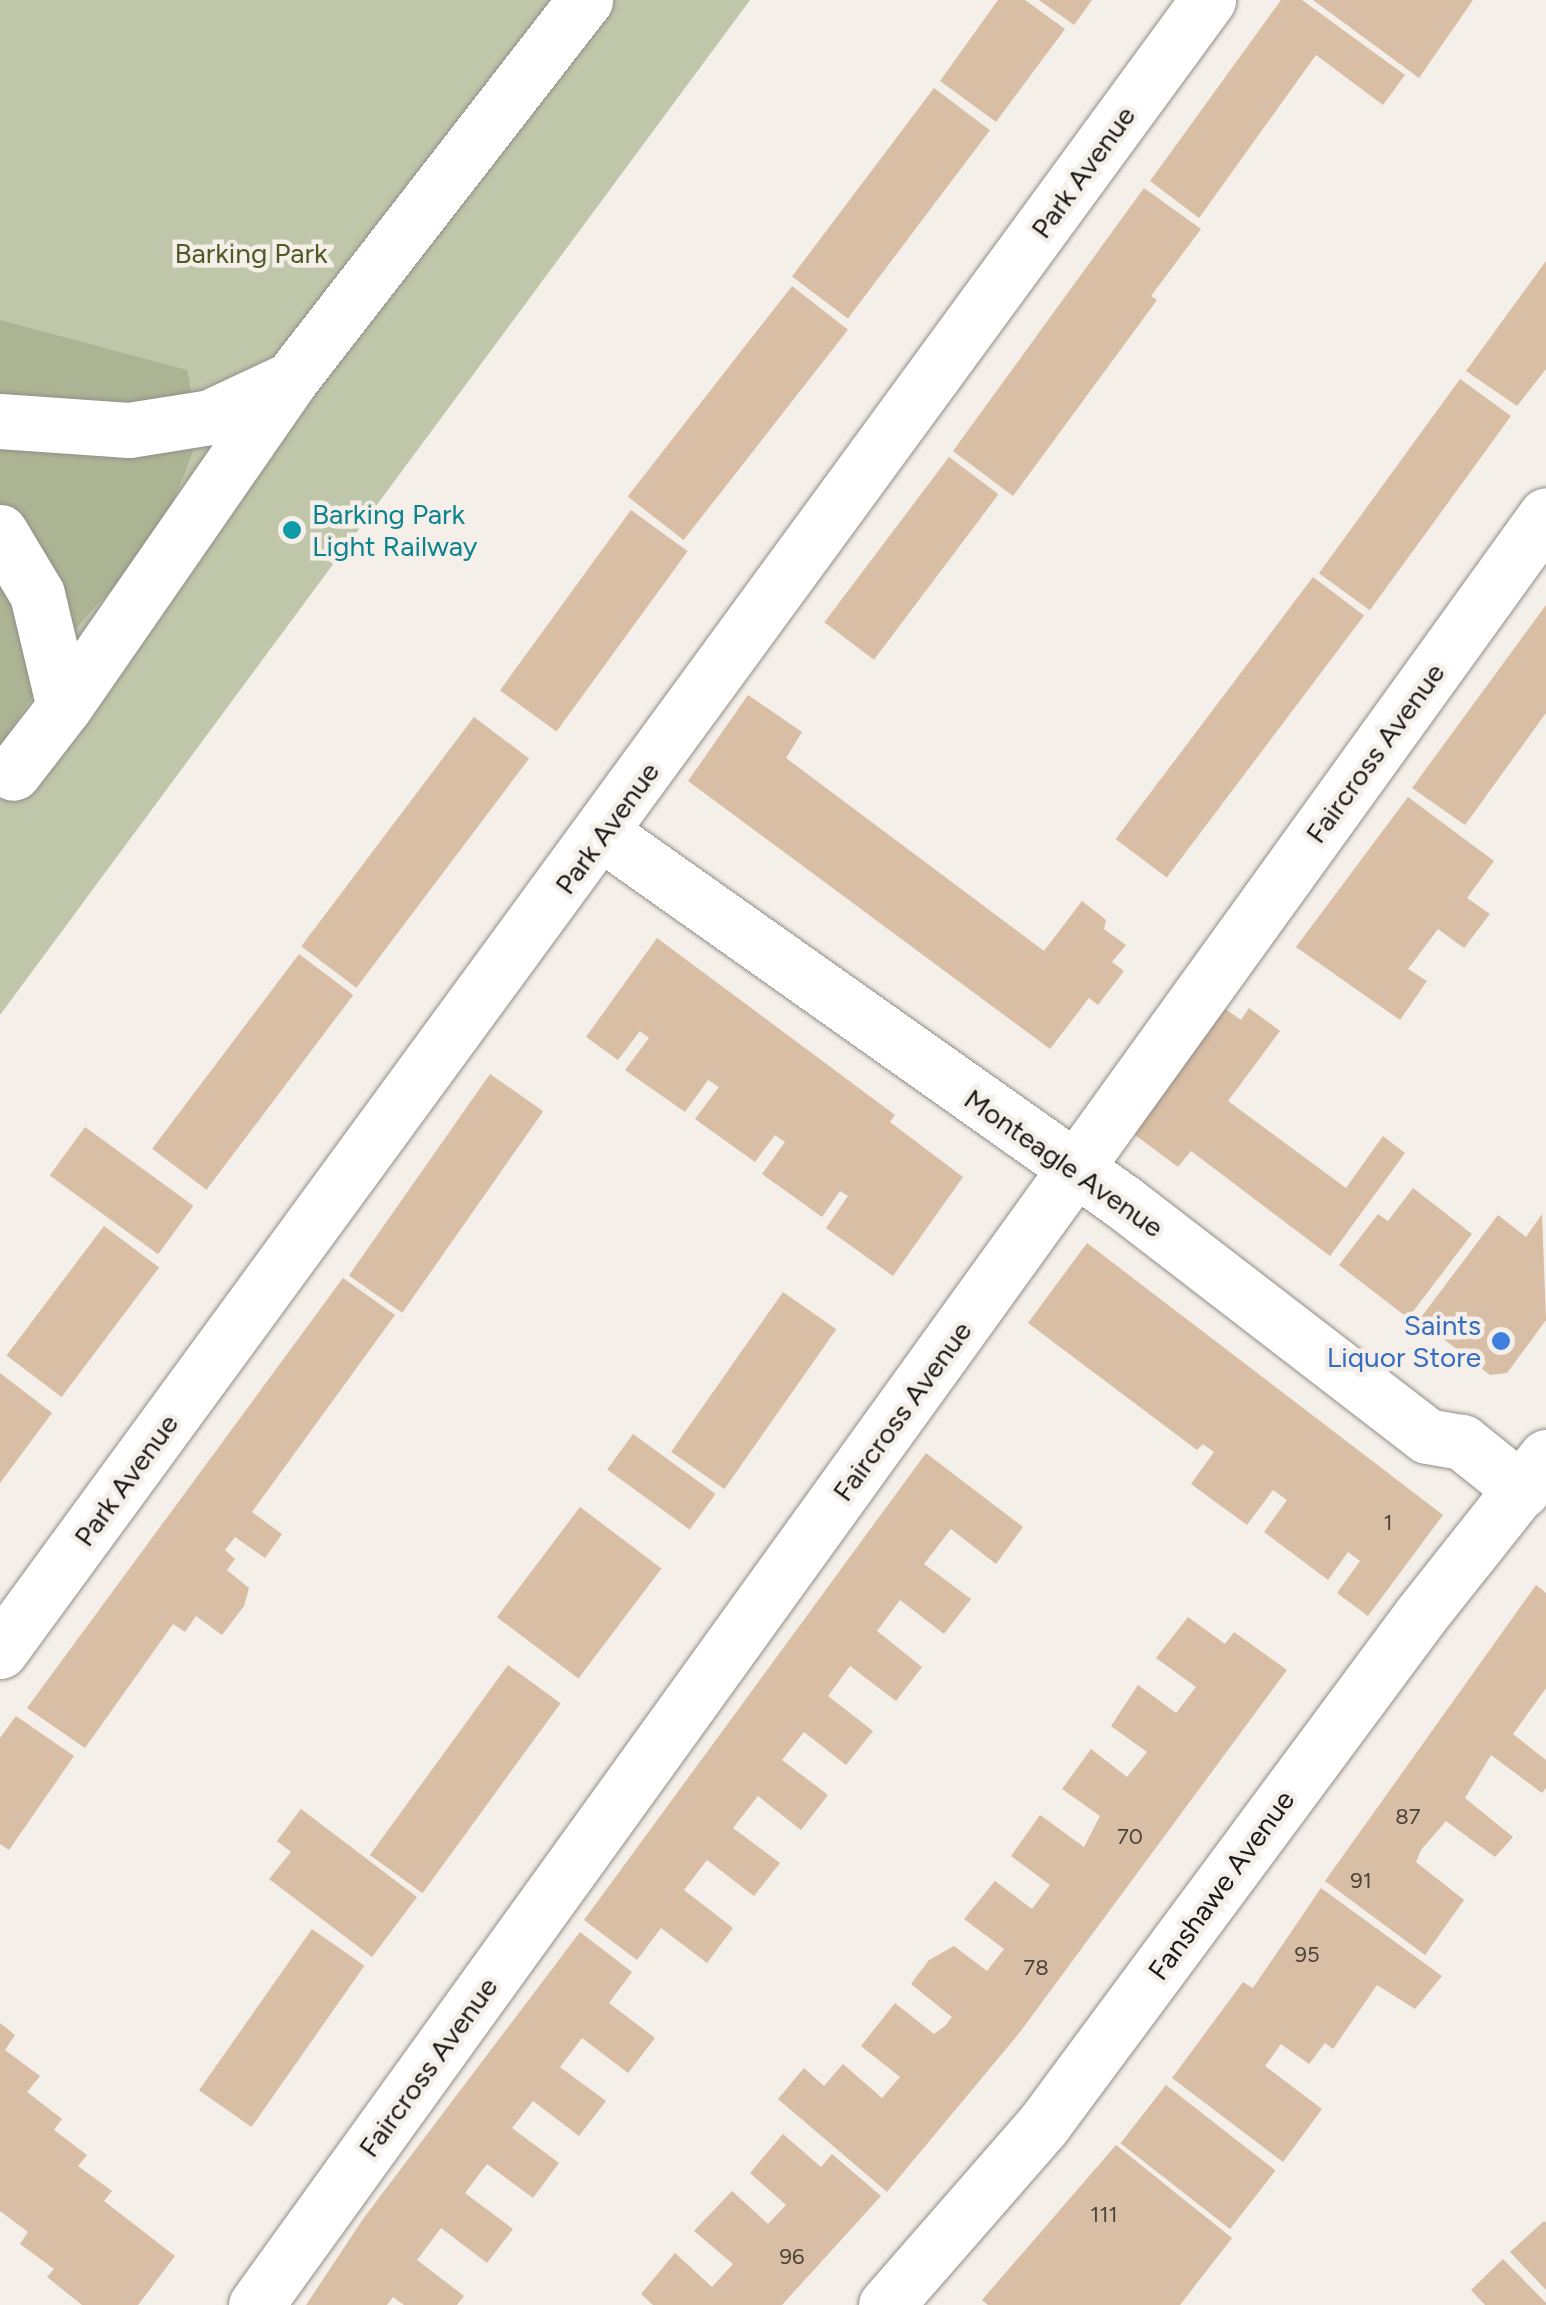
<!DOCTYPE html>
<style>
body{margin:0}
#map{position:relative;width:1546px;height:2305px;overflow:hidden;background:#f5efe9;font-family:Figtree,sans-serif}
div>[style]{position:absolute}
.green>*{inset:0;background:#c0c6aa}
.forest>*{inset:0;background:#acb494}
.building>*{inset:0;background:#d7bea4;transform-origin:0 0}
.roads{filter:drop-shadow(0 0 2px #938d87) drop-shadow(0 0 2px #938d87)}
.minor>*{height:55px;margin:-27.5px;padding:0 27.5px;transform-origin:27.5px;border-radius:27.5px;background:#fff}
.major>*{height:55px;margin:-27.5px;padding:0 27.5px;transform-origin:27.5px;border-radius:27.5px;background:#fff}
.dots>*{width:28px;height:28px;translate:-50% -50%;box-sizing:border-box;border:5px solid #f5efe9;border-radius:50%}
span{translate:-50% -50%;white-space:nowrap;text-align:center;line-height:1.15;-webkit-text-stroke:9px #f5efe9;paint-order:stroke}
.number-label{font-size:22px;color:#4b433b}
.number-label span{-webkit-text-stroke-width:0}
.street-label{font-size:28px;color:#1c1a18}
.park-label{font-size:28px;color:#505a26}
.culture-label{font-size:28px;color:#0d838f}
.left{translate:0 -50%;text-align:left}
.shop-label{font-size:28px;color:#366cbe}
.right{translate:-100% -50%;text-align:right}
</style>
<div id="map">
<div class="green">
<div style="clip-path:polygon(0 0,750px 0,0 1015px)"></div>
</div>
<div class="forest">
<div style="clip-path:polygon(0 320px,187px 370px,200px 434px,158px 540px,82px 621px,0 746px)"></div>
</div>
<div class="building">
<div style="clip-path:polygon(998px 0,1025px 0,1065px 29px,996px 122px,940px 81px)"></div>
<div style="clip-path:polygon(1039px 0,1092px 0,1074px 25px)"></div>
<div style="clip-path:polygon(1281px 0,1302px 0,1405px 75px,1383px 105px,1316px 55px,1199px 218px,1150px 181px)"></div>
<div style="clip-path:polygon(1313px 0,1473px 0,1419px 78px)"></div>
<div style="left:934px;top:88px;width:70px;height:236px;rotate:37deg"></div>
<div style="clip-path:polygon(1144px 188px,1201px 229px,1151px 296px,1157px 300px,1013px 496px,953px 451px)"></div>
<div style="clip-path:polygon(1546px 261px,1546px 369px,1517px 406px,1466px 371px)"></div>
<div style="left:792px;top:286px;width:71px;height:267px;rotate:38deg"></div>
<div style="left:1460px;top:379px;width:63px;height:240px;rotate:36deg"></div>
<div style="left:949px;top:457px;width:62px;height:207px;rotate:37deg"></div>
<div style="left:631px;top:510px;width:70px;height:223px;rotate:36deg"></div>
<div style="left:1313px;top:577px;width:64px;height:328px;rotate:37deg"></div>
<div style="clip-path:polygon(1546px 605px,1546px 713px,1465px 825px,1412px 788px)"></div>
<div style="clip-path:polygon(748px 695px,802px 732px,786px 758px,1044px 951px,1082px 901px,1106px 920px,1104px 929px,1126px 945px,1112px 962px,1124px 971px,1098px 1005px,1089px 998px,1050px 1049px,688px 781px)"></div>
<div style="left:474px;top:717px;width:69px;height:287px;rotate:37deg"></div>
<div style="clip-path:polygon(1408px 797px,1494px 861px,1467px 898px,1490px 914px,1464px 948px,1438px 929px,1408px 969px,1427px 981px,1400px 1020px,1296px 947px)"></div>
<div style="clip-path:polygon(657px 938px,895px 1115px,890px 1122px,963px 1177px,893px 1276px,826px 1228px,848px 1196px,840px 1191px,822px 1217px,762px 1174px,785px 1142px,775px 1135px,755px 1162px,695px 1119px,719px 1087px,708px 1080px,685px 1112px,625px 1070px,649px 1038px,640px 1031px,618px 1060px,586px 1037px)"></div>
<div style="left:299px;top:954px;width:68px;height:244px;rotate:37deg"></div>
<div style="clip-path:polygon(1224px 1008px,1241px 1020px,1249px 1008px,1280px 1031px,1228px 1101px,1346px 1188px,1383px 1136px,1405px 1153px,1330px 1256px,1191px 1151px,1178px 1167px,1131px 1132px)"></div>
<div style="left:490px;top:1074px;width:65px;height:246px;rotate:35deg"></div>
<div style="left:85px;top:1127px;width:134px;height:60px;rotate:36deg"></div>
<div style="clip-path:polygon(1413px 1188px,1472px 1234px,1408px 1318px,1339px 1265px,1378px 1214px,1388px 1221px)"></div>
<div style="clip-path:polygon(1542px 1214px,1546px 1320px,1507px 1373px,1490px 1375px,1419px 1320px,1498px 1215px,1526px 1237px)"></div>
<div style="left:104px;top:1226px;width:69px;height:162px;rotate:37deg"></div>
<div style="clip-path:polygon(1087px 1243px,1443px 1515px,1368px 1616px,1337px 1593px,1360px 1561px,1348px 1552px,1328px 1580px,1264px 1532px,1287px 1500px,1273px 1490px,1247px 1525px,1191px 1484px,1214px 1452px,1203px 1444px,1197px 1450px,1028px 1323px)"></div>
<div style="clip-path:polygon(343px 1278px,395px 1315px,252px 1512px,282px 1534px,265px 1558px,235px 1537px,225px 1550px,235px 1559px,227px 1570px,249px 1588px,244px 1606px,222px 1635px,196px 1616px,185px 1632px,173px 1624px,85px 1748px,27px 1708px)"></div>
<div style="left:783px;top:1292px;width:65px;height:195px;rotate:35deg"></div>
<div style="clip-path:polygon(0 1373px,52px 1413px,0 1483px)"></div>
<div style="left:633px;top:1434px;width:102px;height:44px;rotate:36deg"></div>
<div style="clip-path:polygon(926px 1453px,1023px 1527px,996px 1564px,951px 1529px,924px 1564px,971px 1599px,944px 1634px,900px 1600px,877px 1631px,922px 1667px,896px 1701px,850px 1666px,828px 1696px,873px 1731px,846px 1765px,804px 1732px,782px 1760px,828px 1795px,801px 1830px,758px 1796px,733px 1828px,780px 1863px,754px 1896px,707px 1860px,684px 1890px,733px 1928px,707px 1963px,661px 1928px,637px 1960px,584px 1920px)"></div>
<div style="left:580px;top:1507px;width:102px;height:138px;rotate:37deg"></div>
<div style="clip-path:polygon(1536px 1585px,1546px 1593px,1546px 1688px,1513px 1734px,1546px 1760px,1546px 1788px,1542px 1793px,1491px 1755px,1465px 1798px,1513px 1837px,1495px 1857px,1446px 1821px,1421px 1850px,1416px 1862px,1464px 1900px,1425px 1955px,1325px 1881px)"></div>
<div style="clip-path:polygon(1188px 1617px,1225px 1644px,1234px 1632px,1287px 1670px,1020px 2032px,887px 2192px,778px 2099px,804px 2068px,824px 2086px,843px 2064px,882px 2098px,900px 2077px,861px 2046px,895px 2003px,934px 2034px,945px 2026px,952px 2017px,911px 1984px,929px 1960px,954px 1946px,987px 1971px,1004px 1949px,964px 1919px,995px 1881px,1032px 1909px,1050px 1885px,1011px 1856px,1040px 1815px,1084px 1847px,1100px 1816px,1062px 1789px,1091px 1749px,1127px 1777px,1147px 1752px,1111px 1726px,1138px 1685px,1176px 1713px,1196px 1687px,1156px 1658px)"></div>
<div style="left:508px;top:1665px;width:65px;height:235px;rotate:36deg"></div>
<div style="clip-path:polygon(16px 1716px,74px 1756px,9px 1850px,0 1844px,0 1738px)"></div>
<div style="clip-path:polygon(301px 1809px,417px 1897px,372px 1957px,269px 1879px,291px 1852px,277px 1841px)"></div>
<div style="clip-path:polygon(1321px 1888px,1442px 1976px,1415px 2009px,1377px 1985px,1333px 2049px,1325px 2043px,1309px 2064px,1281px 2044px,1265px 2066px,1322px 2109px,1283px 2162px,1172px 2078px,1243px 1982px,1253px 1988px)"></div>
<div style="left:312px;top:1929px;width:64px;height:197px;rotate:35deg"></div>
<div style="clip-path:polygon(580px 1932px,632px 1972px,609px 2003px,655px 2038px,628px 2073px,582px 2038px,560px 2067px,606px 2101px,579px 2136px,533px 2101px,512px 2128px,559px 2163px,533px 2198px,487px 2164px,465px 2193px,513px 2229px,487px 2263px,441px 2228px,417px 2260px,464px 2296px,457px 2305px,404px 2305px,393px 2297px,387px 2305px,306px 2305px,363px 2219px)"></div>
<div style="clip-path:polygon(0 2023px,15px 2035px,5px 2050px,40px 2076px,27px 2092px,62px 2119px,54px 2130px,87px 2155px,78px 2166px,112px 2191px,104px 2201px,175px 2256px,138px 2305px,82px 2305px,47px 2277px,54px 2269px,20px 2244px,28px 2232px,0 2211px)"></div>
<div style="left:1166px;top:2085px;width:139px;height:74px;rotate:38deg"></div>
<div style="clip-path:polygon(783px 2134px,821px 2167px,832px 2154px,881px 2196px,782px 2305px,653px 2305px,641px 2294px,675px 2253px,712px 2287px,733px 2264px,694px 2231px,732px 2191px,768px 2224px,786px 2205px,750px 2173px)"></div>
<div style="clip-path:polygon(1116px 2145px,1232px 2238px,1180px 2305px,988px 2305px,982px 2300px)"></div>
<div style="clip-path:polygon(1544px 2221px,1546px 2223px,1546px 2290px,1510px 2252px)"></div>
<div style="clip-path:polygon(1503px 2259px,1546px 2303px,1546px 2305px,1485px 2305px,1471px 2290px)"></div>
</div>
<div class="roads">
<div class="minor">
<div style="left:0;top:421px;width:129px;rotate:4deg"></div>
<div style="left:129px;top:430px;width:82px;rotate:-9.1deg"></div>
<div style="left:210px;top:417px;width:85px;rotate:-25.1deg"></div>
<div style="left:0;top:532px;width:72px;rotate:59.2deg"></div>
<div style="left:37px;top:594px;width:116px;rotate:76.6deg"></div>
<div style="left:64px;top:707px;width:83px;rotate:127.7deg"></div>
<div style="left:64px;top:707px;width:399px;rotate:-55.3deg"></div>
<div style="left:291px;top:379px;width:480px;rotate:-52.2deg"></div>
<div style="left:603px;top:834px;width:636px;rotate:35.27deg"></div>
<div style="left:1122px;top:1201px;width:385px;rotate:37.6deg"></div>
<div style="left:1427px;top:1436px;width:36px;rotate:10deg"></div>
<div style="left:1462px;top:1442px;width:77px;rotate:38.7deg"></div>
<div style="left:0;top:1651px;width:2046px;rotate:-53.81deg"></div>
<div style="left:256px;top:2305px;width:2206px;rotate:-54.22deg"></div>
</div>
<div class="major">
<div style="left:886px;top:2305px;width:239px;rotate:-48.9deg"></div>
<div style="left:1043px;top:2125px;width:633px;rotate:-53.47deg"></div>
<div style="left:1420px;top:1616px;width:203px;rotate:-51.6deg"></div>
</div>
</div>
<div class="dots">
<div style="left:292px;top:530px;background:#0f9aa8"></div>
<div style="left:1501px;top:1341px;background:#3f7fe0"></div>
</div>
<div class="number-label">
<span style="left:1388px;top:1523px">1</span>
<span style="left:1408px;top:1817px">87</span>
<span style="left:1130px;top:1837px">70</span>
<span style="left:1361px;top:1881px">91</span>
<span style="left:1307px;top:1955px">95</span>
<span style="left:1036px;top:1968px">78</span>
<span style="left:1104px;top:2215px">111</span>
<span style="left:792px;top:2257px">96</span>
</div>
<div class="street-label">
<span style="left:1083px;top:172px;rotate:-54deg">Park Avenue</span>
<span style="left:1375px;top:753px;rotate:-54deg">Faircross Avenue</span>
<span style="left:607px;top:828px;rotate:-54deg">Park Avenue</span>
<span style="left:1064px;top:1163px;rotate:35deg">Monteagle Avenue</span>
<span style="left:902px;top:1411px;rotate:-54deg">Faircross Avenue</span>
<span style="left:126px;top:1480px;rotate:-54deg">Park Avenue</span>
<span style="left:1221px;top:1885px;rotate:-54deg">Fanshawe Avenue</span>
<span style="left:428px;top:2067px;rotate:-54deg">Faircross Avenue</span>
</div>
<div class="park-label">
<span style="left:251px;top:253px">Barking Park</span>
</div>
<div class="culture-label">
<span class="left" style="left:312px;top:530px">Barking Park<br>Light Railway</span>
</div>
<div class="shop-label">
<span class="right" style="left:1481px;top:1341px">Saints<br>Liquor Store</span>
</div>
</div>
